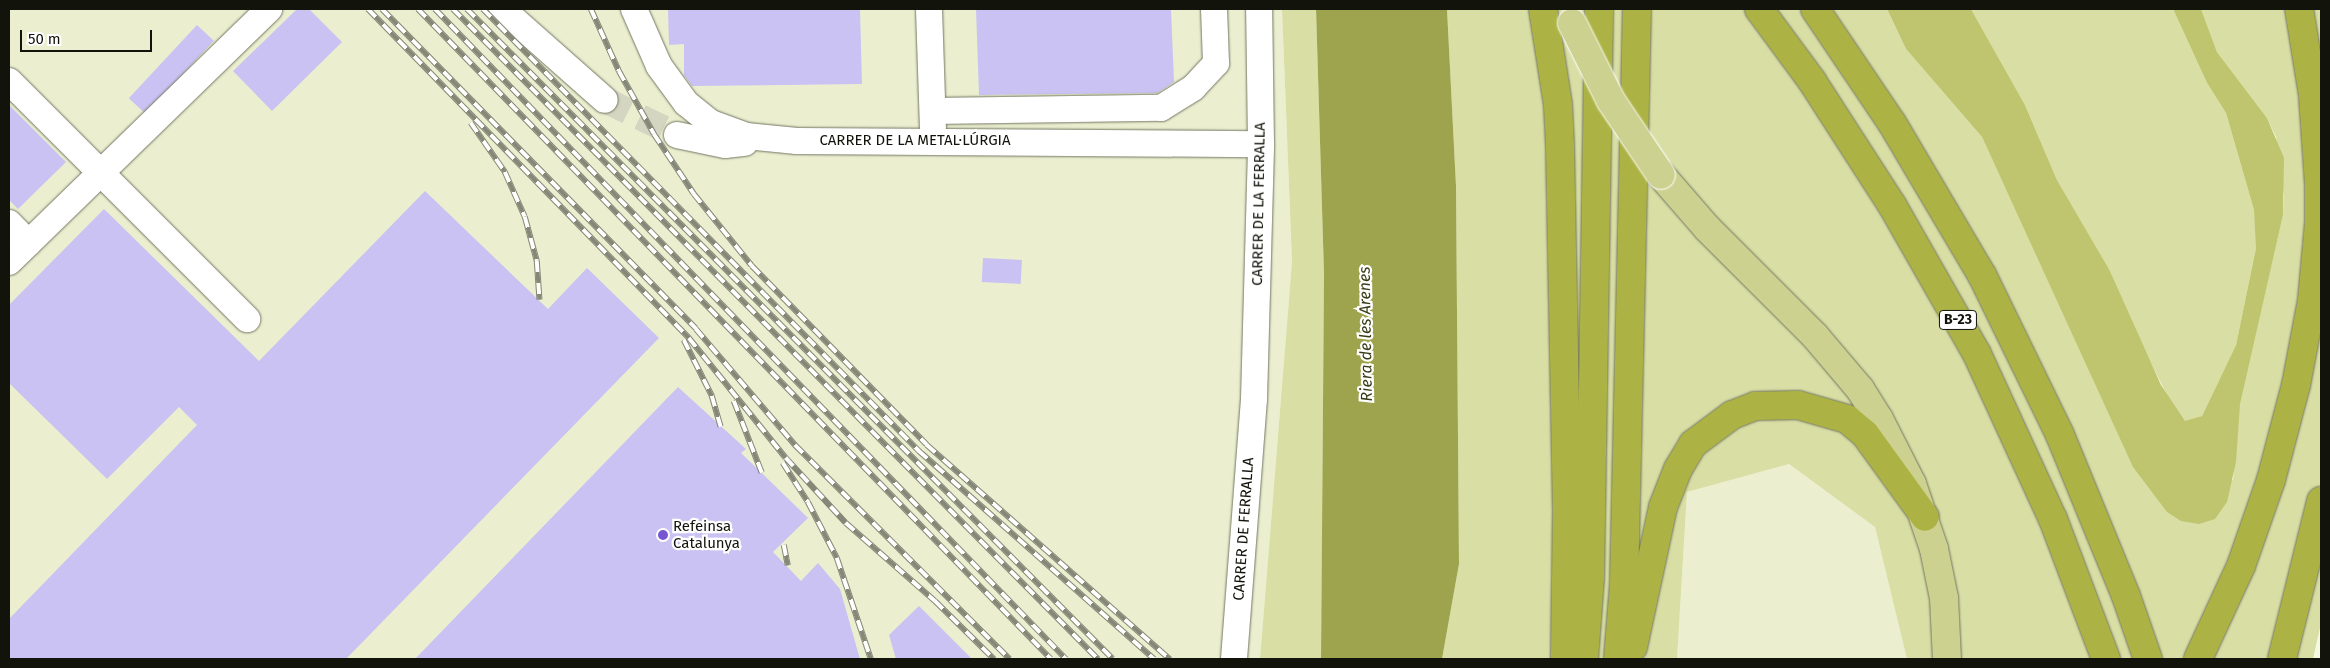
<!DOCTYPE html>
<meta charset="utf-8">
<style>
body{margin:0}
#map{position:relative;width:2330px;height:668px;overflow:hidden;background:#f6f9e1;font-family:"Fira Sans",sans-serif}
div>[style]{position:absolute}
.built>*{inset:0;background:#ebefd0}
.green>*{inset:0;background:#d8dea4}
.forest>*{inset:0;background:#bec56e}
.water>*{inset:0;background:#9ea44d}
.building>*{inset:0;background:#c9c2f2;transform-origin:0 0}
.minor-tunnel>*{height:26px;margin-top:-13px;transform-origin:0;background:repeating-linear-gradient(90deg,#d4d6c1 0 26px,transparent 0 39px)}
.roads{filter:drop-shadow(0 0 1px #747662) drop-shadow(0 0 1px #747662)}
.minor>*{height:26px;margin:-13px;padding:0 13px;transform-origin:13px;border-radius:13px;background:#fff}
.major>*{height:28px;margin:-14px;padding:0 14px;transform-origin:14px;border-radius:14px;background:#cdd18f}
.highway>*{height:28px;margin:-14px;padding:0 14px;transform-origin:14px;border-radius:14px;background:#acb344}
.rail>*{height:5.5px;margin-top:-2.75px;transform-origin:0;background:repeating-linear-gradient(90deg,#fff 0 11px,#858777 0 22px);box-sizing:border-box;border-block:1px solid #858777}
.bridges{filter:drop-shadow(0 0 1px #fff) drop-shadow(0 0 1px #fff)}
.major-bridge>*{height:28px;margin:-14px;padding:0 14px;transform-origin:14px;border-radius:14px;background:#cdd18f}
.dots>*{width:14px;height:14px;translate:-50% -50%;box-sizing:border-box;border:2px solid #fff;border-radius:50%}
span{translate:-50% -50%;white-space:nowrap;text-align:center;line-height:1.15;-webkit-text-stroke:4.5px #fff;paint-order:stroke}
.shield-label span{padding:1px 4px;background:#fff;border:1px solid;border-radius:4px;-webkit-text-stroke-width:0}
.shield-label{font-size:14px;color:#12130b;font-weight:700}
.street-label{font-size:15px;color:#12130b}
.poi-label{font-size:15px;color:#12130b}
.left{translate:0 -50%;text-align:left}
.water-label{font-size:16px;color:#383b15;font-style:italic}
.frame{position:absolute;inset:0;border:10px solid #12130b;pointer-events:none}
.scale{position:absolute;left:20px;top:30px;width:132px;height:22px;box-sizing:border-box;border:2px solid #12130b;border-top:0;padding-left:6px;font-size:15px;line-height:18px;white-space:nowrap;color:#12130b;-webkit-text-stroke:4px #fff;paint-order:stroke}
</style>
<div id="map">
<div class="built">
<div style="clip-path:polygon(9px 9px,1282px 9px,1292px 262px,1260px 659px,9px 659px)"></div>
<div style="clip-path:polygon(1789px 464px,1875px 527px,1907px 659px,1677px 659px,1687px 492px)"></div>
</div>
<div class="green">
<div style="clip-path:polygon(1282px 9px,1316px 9px,1324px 274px,1321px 659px,1260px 659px,1292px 262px)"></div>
<div style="clip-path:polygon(1447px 9px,1887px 9px,1906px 49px,1982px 137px,2119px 434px,2233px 480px,2239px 404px,2283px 215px,2284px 196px,2276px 137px,2267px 118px,2217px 52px,2201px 9px,2321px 9px,2321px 623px,2313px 659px,1907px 659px,1875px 527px,1789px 464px,1687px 492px,1677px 659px,1442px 659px,1459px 564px,1456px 186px)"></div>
<div style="clip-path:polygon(1971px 9px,2173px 9px,2207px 83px,2226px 113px,2254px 210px,2256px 229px,2256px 248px,2236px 345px,2202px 416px,2185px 422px,2171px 403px,2134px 329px,2109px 269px,2057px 180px,2025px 105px)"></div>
</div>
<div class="forest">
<div style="clip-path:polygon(1887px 9px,1971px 9px,2025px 105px,2057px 180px,2109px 269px,2161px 385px,2185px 421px,2202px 416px,2236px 345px,2256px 248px,2254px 210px,2226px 113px,2207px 83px,2173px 9px,2201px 9px,2217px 52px,2267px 118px,2284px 158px,2283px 215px,2240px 404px,2236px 462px,2227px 502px,2215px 519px,2199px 524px,2181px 521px,2167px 512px,2133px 467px,1982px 137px,1906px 49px)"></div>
</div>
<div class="water">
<div style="clip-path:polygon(1316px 9px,1447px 9px,1456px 186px,1459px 564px,1442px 659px,1321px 659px,1324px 274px)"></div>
</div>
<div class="building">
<div style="clip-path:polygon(297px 9px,309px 9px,342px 42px,272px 111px,233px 71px)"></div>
<div style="clip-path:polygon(668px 9px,860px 9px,862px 84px,692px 86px,684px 75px,684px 44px,669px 45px)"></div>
<div style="clip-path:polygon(976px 9px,1171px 9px,1174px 82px,1157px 93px,979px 95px)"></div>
<div style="left:197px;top:25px;width:23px;height:100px;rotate:43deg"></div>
<div style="clip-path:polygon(9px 105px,66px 162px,18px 209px,9px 200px)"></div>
<div style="clip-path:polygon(425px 191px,548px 309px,587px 268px,659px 338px,346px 659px,9px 659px,9px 619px,197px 425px,179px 407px,107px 479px,9px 383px,9px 305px,104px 209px,259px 361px)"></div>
<div style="left:983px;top:258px;width:39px;height:24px;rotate:3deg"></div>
<div style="clip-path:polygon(678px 387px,746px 449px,741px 453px,808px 518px,773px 552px,801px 581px,818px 563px,840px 589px,860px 659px,415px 659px)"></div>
<div style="clip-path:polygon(919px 606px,972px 659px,896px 659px,889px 635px)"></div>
</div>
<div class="minor-tunnel">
<div style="left:605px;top:100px;width:80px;rotate:25.9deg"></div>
</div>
<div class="roads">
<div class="minor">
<div style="left:502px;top:9px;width:137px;rotate:41.5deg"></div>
<div style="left:634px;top:9px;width:62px;rotate:66.3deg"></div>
<div style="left:659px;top:66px;width:46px;rotate:53.9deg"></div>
<div style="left:686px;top:103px;width:32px;rotate:39deg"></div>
<div style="left:711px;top:123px;width:37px;rotate:20deg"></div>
<div style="left:746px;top:136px;width:51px;rotate:5.6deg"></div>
<div style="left:797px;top:141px;width:464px;rotate:0.4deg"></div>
<div style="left:929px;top:9px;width:119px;rotate:88.1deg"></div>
<div style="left:9px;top:81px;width:337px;rotate:45deg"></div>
<div style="left:933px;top:111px;width:228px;rotate:-0.8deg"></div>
<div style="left:1161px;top:108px;width:38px;rotate:-32deg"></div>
<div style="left:1193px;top:88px;width:34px;rotate:-47deg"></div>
<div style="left:1216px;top:63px;width:54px;rotate:-92.1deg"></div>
<div style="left:677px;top:135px;width:49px;rotate:11.8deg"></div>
<div style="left:725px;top:145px;width:20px;rotate:-6deg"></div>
<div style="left:9px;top:223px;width:28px;rotate:46deg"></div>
<div style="left:9px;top:262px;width:363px;rotate:-44.2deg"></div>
<div style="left:1234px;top:659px;width:261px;rotate:-85.6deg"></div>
<div style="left:1254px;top:399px;width:255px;rotate:-88.4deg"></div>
<div style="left:1261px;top:144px;width:135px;rotate:-90.8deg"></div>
</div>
<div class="major">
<div style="left:1661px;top:175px;width:70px;rotate:49deg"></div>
<div style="left:1707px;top:228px;width:153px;rotate:45deg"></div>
<div style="left:1815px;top:336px;width:70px;rotate:49.7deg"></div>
<div style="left:1860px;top:389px;width:36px;rotate:58deg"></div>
<div style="left:1879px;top:419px;width:73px;rotate:63.1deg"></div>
<div style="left:1912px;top:484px;width:69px;rotate:71.3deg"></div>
<div style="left:1934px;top:549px;width:50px;rotate:78.5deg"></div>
<div style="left:1944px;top:598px;width:61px;rotate:87.2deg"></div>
</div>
<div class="highway">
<div style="left:1543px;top:9px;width:97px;rotate:81.1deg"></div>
<div style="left:1558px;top:105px;width:41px;rotate:87.2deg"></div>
<div style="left:1560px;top:146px;width:364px;rotate:88.9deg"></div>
<div style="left:1567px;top:510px;width:149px;rotate:90.8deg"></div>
<div style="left:1759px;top:9px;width:89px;rotate:53.6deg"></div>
<div style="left:1812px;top:81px;width:148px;rotate:57.2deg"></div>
<div style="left:1892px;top:205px;width:172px;rotate:60.3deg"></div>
<div style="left:1977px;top:354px;width:182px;rotate:65.3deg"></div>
<div style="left:2053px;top:519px;width:150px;rotate:69.3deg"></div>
<div style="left:1815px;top:9px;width:138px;rotate:56deg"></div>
<div style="left:1892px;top:123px;width:177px;rotate:59.4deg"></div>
<div style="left:1982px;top:275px;width:178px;rotate:64deg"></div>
<div style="left:2060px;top:435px;width:174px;rotate:67.7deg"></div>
<div style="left:2126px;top:596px;width:67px;rotate:70.8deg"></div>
<div style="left:1633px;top:647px;width:143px;rotate:-77.9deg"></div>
<div style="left:1663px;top:507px;width:41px;rotate:-68.5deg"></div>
<div style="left:1678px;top:469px;width:29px;rotate:-59deg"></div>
<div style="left:1693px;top:444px;width:49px;rotate:-36.6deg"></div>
<div style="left:1732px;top:415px;width:25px;rotate:-21deg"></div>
<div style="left:1755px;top:406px;width:43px;rotate:-1.3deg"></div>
<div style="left:1798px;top:405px;width:51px;rotate:15.9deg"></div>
<div style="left:1847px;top:419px;width:23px;rotate:40deg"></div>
<div style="left:1865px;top:434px;width:102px;rotate:54.1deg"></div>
<div style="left:1584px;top:659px;width:81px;rotate:-85.8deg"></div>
<div style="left:1590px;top:578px;width:569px;rotate:-89.09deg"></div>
<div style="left:1618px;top:659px;width:74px;rotate:-85.4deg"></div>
<div style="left:1624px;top:585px;width:576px;rotate:-88.71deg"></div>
<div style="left:2198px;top:659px;width:102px;rotate:-65.2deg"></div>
<div style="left:2241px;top:566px;width:91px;rotate:-70.8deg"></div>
<div style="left:2271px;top:480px;width:98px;rotate:-75.3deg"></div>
<div style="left:2296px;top:385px;width:86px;rotate:-79.3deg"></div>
<div style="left:2312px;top:300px;width:77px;rotate:-84.8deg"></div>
<div style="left:2319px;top:223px;width:39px;rotate:-90deg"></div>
<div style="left:2319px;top:184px;width:89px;rotate:-93.9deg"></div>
<div style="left:2313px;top:95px;width:87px;rotate:-99.2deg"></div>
<div style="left:2282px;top:659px;width:163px;rotate:-76.1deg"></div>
</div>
</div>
<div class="rail">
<div style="left:368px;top:9px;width:460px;rotate:45.7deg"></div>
<div style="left:689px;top:338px;width:154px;rotate:51.1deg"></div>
<div style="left:786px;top:458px;width:88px;rotate:47.3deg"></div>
<div style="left:846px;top:523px;width:118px;rotate:41.2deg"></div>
<div style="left:935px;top:601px;width:83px;rotate:44.5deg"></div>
<div style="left:382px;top:9px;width:448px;rotate:45.5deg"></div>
<div style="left:696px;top:329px;width:153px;rotate:49.5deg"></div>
<div style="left:795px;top:445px;width:303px;rotate:44.9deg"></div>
<div style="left:418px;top:9px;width:907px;rotate:45.76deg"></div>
<div style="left:435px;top:9px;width:906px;rotate:45.85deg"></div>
<div style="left:453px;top:9px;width:916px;rotate:45.22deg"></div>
<div style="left:467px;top:9px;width:916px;rotate:45.18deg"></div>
<div style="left:483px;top:9px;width:621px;rotate:45.39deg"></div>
<div style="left:919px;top:451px;width:314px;rotate:41.5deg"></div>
<div style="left:591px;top:9px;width:68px;rotate:65.7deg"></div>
<div style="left:619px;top:71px;width:72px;rotate:60.9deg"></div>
<div style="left:654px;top:134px;width:72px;rotate:56.3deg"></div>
<div style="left:694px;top:194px;width:92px;rotate:51.1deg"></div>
<div style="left:752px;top:266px;width:250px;rotate:45.6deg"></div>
<div style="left:927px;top:445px;width:324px;rotate:41.4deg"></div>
<div style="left:471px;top:123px;width:60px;rotate:55.2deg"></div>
<div style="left:505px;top:172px;width:49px;rotate:66deg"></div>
<div style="left:525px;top:217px;width:46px;rotate:74.7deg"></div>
<div style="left:537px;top:261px;width:39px;rotate:86deg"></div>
<div style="left:684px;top:340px;width:63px;rotate:63.4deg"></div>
<div style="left:712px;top:396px;width:32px;rotate:74deg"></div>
<div style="left:734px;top:401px;width:77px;rotate:68.7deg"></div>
<div style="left:783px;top:463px;width:46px;rotate:57.3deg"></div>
<div style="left:808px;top:502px;width:63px;rotate:62.6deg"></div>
<div style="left:837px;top:558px;width:107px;rotate:71.4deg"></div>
<div style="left:784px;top:545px;width:21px;rotate:79deg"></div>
</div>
<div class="bridges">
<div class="major-bridge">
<div style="left:1572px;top:23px;width:87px;rotate:63.4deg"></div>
<div style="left:1611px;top:101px;width:89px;rotate:56deg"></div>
</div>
</div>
<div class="dots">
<div style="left:663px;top:535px;background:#7657d1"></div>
</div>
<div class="shield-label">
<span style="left:1958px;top:320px">B-23</span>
</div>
<div class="street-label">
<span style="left:915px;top:141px">CARRER DE LA METAL·LÚRGIA</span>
<span style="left:1259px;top:204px;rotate:-89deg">CARRER DE LA FERRALLA</span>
<span style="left:1244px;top:529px;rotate:-86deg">CARRER DE FERRALLA</span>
</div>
<div class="poi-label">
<span class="left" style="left:673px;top:535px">Refeinsa<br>Catalunya</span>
</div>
<div class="water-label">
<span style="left:1366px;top:334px;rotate:-91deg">Riera de les Arenes</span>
</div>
<div class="frame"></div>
<div class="scale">50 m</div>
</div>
